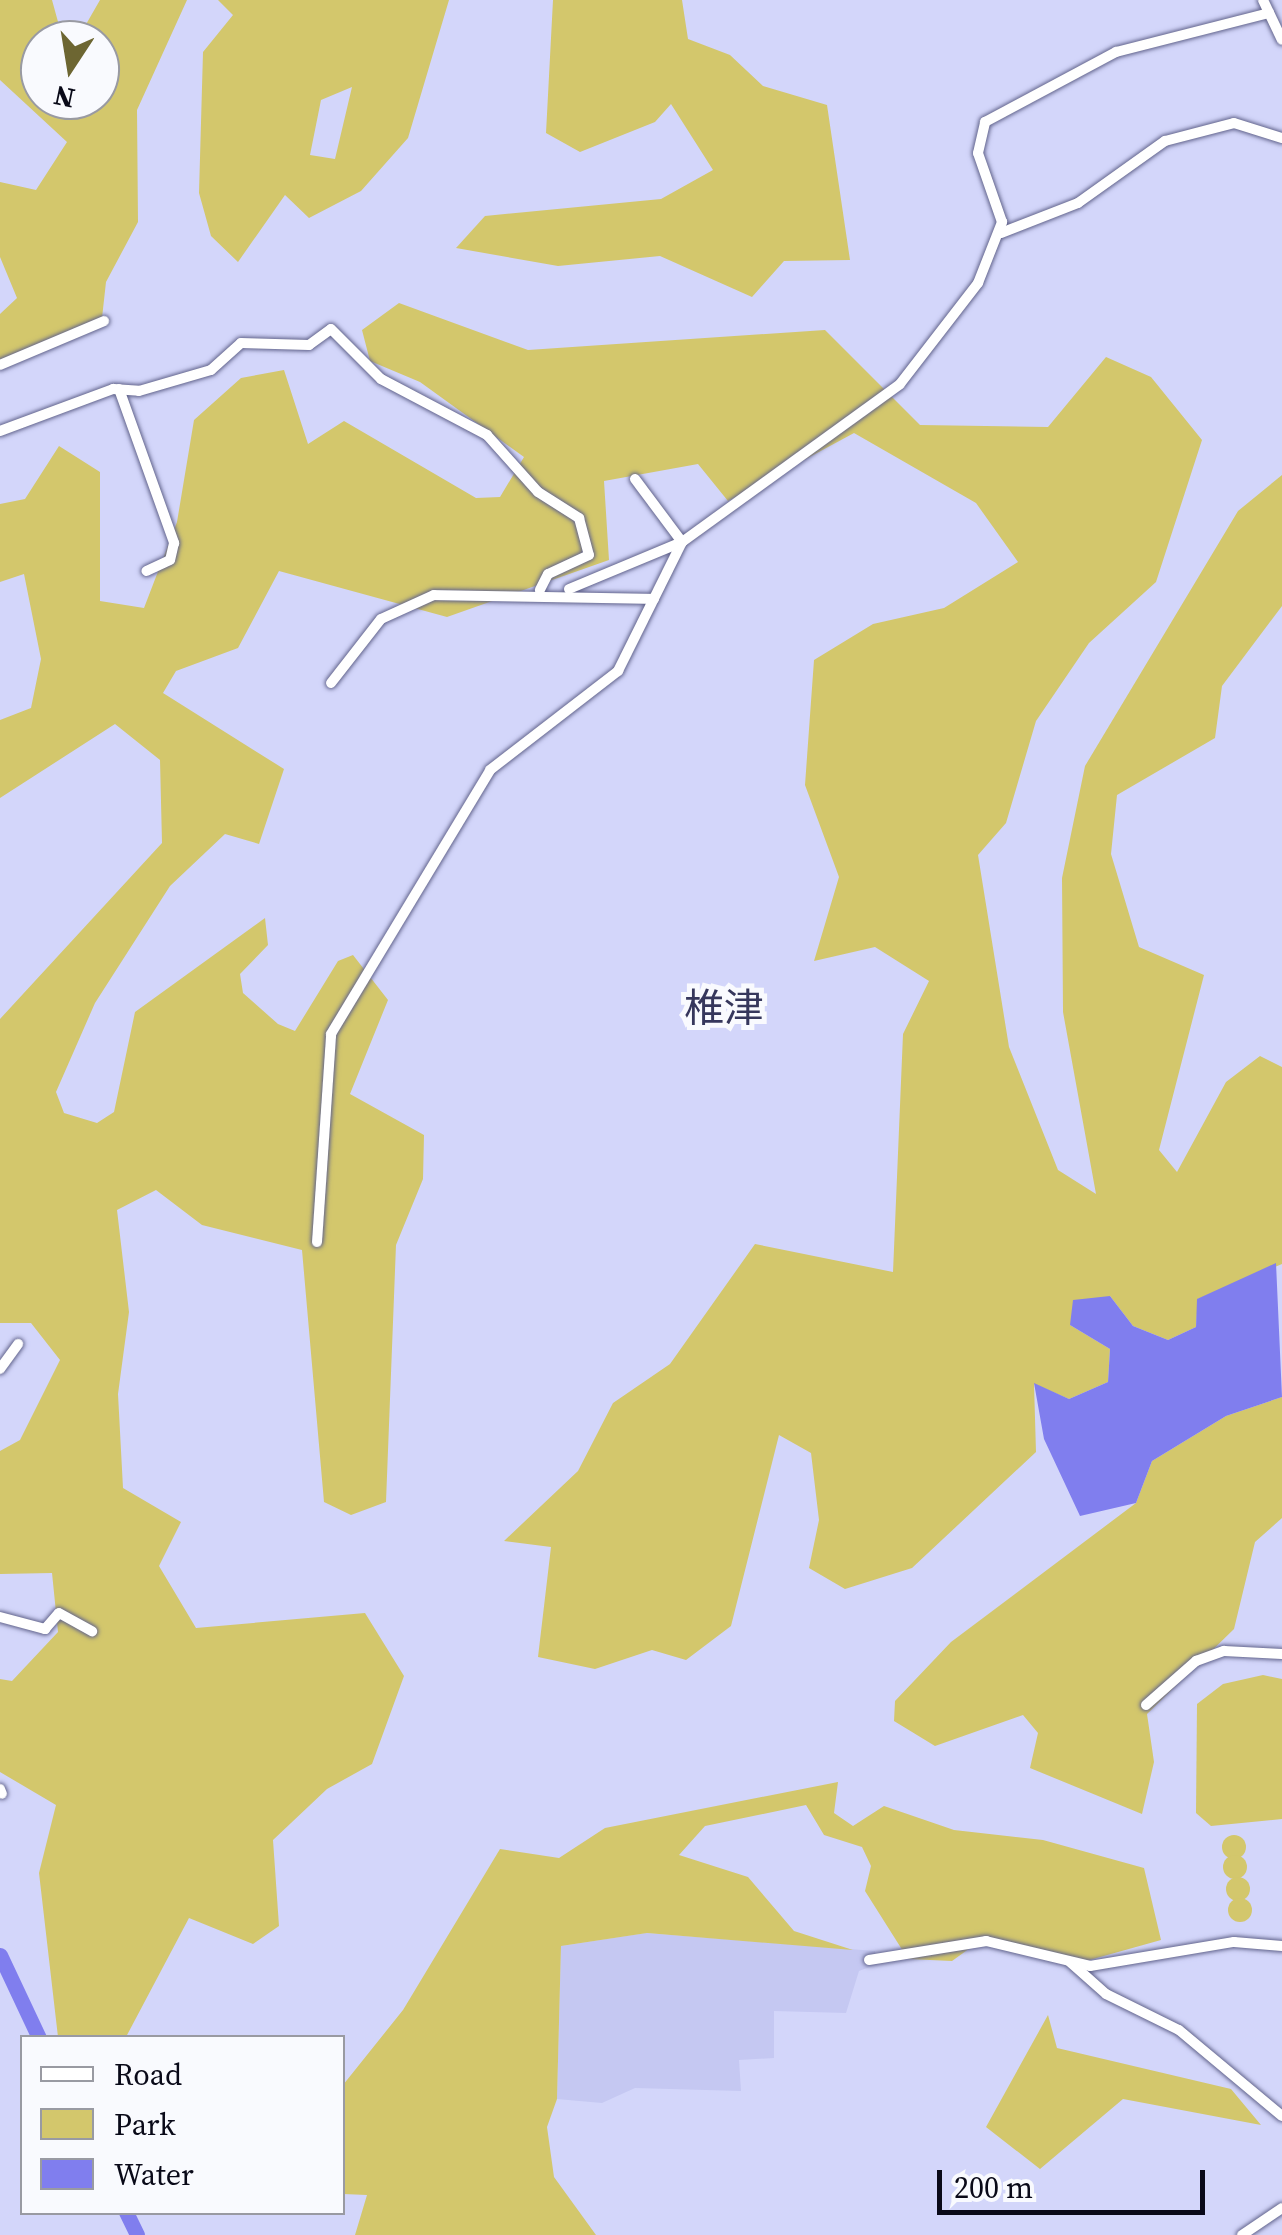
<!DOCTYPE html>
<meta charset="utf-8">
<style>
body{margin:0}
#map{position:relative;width:1282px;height:2235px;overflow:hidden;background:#d3d6fa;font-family:"Source Serif 4","Noto Sans JP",serif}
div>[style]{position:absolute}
.built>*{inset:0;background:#c5c8f2}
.green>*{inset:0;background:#d3c76c}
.round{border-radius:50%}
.water>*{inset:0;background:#807eee}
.river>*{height:15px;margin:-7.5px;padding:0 7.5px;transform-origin:7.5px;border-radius:7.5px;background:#807eee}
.roads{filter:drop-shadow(0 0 2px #62648c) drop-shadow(0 0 2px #62648c)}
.minor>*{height:10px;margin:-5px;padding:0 5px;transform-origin:5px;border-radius:5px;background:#fff}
span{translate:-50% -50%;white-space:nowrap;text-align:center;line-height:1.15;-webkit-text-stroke:10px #f9fafe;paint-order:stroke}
.quarter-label{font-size:40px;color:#36375c}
.legend{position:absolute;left:20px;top:2035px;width:325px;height:180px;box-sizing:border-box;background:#f9fafe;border:2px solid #999aa2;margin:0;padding:12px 18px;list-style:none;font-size:30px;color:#090918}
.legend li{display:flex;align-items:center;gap:20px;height:50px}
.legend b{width:50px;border:2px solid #999aa2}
.north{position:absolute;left:20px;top:20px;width:100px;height:100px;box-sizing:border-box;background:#f9fafe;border:2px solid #999aa2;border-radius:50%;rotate:192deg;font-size:28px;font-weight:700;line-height:40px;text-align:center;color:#090918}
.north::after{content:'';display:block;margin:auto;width:35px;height:45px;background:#6d6632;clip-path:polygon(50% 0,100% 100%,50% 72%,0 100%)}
.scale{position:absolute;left:937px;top:2170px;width:268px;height:45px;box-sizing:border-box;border:5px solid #090918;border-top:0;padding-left:12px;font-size:30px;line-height:35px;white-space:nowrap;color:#090918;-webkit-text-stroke:8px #f9fafe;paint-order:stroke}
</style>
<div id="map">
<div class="built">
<div style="clip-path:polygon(646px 1933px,875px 1951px,878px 1964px,859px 1971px,846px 2013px,774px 2011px,774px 2058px,739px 2060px,741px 2091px,635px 2088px,602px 2103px,557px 2099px,561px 1946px)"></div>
</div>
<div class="green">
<div style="clip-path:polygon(0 0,52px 0,63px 40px,40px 40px,40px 100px,100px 100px,100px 40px,77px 40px,100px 0,187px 0,137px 110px,138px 222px,106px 282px,102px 318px,0 363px,0 314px,17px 298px,0 257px,0 182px,36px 190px,67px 142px,0 80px)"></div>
<div style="clip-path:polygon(evenodd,218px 0,449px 0,408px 138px,361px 191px,309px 218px,285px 195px,238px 262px,211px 236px,199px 193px,203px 52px,233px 15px,218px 0,352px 87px,335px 159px,310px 155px,321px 100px,352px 87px)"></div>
<div style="clip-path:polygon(553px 0,682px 0,688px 39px,730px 55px,763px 86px,827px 105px,850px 260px,784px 261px,752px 297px,660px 256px,558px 266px,456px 248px,485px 216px,661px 199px,713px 170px,671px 104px,655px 122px,580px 152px,546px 133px)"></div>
<div style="clip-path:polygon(399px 303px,528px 350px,825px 330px,920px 425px,1048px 427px,1106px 357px,1151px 377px,1202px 440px,1156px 582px,1089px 643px,1036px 721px,1006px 823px,978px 855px,1009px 1047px,1058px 1170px,1096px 1194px,1063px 1012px,1062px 878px,1085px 766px,1238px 511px,1282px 475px,1282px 606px,1222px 686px,1215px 738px,1117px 795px,1111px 854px,1139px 947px,1204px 975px,1159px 1150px,1177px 1172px,1226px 1082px,1260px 1056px,1282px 1067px,1282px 1264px,1198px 1299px,1196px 1327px,1168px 1340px,1133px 1326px,1110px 1296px,1070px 1325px,1110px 1349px,1108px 1382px,1069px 1399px,1034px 1384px,1036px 1452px,912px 1568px,845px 1589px,809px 1568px,819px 1520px,811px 1453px,779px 1435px,731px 1626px,686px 1660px,652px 1650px,595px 1669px,538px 1657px,551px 1547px,504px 1541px,578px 1471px,613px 1403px,670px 1364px,755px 1244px,893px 1272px,903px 1034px,929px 981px,875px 947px,814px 961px,839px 877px,805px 785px,814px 660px,873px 624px,944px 608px,1018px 562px,976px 503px,854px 433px,728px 501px,698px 464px,604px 481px,609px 560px,447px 617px,279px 571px,238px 648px,176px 671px,163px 693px,284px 769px,259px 844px,225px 834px,170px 886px,95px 1003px,56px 1092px,64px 1113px,97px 1123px,114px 1112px,135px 1012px,265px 918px,268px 945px,240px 974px,243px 993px,278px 1024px,295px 1031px,338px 961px,353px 955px,388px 1000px,350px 1094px,424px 1135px,423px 1179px,396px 1245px,386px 1502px,351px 1515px,324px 1502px,302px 1250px,202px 1225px,156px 1190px,117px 1210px,129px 1312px,118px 1394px,123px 1488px,181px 1522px,159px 1566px,196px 1628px,365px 1613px,404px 1676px,372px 1764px,327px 1789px,273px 1840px,279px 1926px,253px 1944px,189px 1918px,126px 2037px,58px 2037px,39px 1873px,56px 1805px,0 1772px,0 1679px,12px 1681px,58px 1632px,52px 1573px,0 1574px,0 1451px,20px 1440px,60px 1360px,31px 1323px,0 1323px,0 1019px,162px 843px,160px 760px,115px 724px,0 798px,0 720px,31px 708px,41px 659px,24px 574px,0 582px,0 504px,25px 499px,59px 446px,100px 472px,100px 601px,144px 608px,177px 522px,194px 420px,241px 378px,284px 370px,308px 444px,344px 421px,476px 498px,500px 497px,524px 457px,420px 382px,370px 361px,362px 330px)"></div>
<div style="clip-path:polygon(1282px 1397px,1282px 1518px,1255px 1542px,1234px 1629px,1147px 1714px,1154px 1762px,1142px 1814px,1030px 1768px,1038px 1733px,1023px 1715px,935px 1746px,894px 1721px,895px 1701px,951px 1642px,1136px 1503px,1152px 1461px,1226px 1416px)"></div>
<div style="clip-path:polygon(1263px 1675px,1282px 1679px,1282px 1819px,1211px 1826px,1196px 1813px,1197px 1704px,1223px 1684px)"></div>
<div style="clip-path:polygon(838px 1782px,834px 1813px,853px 1826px,884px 1806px,954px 1830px,1043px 1840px,1144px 1868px,1161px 1940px,1086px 1961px,984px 1938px,952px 1961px,908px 1959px,865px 1891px,871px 1866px,862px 1847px,824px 1835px,806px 1805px,705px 1826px,679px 1855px,748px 1877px,794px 1931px,853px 1950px,647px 1933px,561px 1946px,557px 2099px,547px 2127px,554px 2177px,596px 2235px,355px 2235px,367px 2195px,343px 2194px,343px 2085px,403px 2010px,500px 1849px,559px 1858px,605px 1828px)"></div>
<div class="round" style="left:1222px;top:1835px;width:24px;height:24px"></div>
<div class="round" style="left:1223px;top:1855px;width:24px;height:24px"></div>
<div class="round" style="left:1226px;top:1877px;width:24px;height:24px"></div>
<div class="round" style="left:1228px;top:1898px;width:24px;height:24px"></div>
<div style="clip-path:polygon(1048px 2015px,1057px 2048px,1231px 2089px,1261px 2125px,1123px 2099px,1040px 2169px,986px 2127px)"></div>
</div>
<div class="water">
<div style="clip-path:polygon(1276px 1263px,1282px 1397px,1226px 1416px,1152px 1461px,1136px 1503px,1080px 1516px,1044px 1439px,1034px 1383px,1069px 1399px,1108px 1382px,1110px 1349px,1070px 1325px,1073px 1300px,1110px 1296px,1133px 1326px,1168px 1340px,1196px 1327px,1197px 1299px)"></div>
</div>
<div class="river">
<div style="left:0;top:1955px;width:92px;rotate:64.8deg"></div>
<div style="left:126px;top:2212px;width:25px;rotate:64deg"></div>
</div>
<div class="roads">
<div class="minor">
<div style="left:1263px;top:0;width:44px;rotate:64.6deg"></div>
<div style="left:1001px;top:233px;width:83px;rotate:-21.3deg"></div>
<div style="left:1078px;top:203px;width:107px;rotate:-35.5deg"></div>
<div style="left:1165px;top:141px;width:71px;rotate:-14.6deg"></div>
<div style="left:1234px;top:123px;width:50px;rotate:17.4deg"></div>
<div style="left:0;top:365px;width:113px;rotate:-22.9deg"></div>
<div style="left:119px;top:389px;width:164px;rotate:70.3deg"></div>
<div style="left:174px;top:543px;width:17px;rotate:103deg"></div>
<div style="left:170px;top:560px;width:26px;rotate:155deg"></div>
<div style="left:0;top:431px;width:121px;rotate:-20.4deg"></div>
<div style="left:113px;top:389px;width:26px;rotate:4deg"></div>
<div style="left:139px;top:391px;width:75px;rotate:-16.3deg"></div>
<div style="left:211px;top:370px;width:40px;rotate:-42deg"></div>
<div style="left:241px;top:343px;width:68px;rotate:1.7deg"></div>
<div style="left:309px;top:345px;width:27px;rotate:-36deg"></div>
<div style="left:331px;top:329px;width:71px;rotate:45deg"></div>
<div style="left:381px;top:379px;width:120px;rotate:27.8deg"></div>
<div style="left:487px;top:435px;width:76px;rotate:48.2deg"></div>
<div style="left:538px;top:492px;width:49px;rotate:32.4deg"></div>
<div style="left:579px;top:518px;width:38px;rotate:75deg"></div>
<div style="left:589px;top:555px;width:45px;rotate:155.1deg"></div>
<div style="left:548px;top:574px;width:18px;rotate:117deg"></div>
<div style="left:635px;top:479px;width:79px;rotate:53.3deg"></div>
<div style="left:569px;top:589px;width:122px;rotate:-22.6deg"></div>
<div style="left:331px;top:683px;width:81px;rotate:-52deg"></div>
<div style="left:381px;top:619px;width:58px;rotate:-24.4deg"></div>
<div style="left:434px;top:595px;width:220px;rotate:1deg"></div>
<div style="left:317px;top:1242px;width:208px;rotate:-86.1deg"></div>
<div style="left:331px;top:1034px;width:308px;rotate:-58.9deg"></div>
<div style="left:490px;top:770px;width:162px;rotate:-37.7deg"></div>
<div style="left:618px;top:671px;width:144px;rotate:-63.6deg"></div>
<div style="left:682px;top:542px;width:269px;rotate:-35.9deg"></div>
<div style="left:900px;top:384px;width:128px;rotate:-52.3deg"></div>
<div style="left:978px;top:283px;width:66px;rotate:-68.5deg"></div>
<div style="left:1002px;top:222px;width:73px;rotate:-109.2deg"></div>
<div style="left:978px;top:153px;width:32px;rotate:-77deg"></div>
<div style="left:985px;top:122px;width:149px;rotate:-28.1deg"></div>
<div style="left:1116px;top:52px;width:158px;rotate:-14.3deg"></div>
<div style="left:0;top:1369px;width:31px;rotate:-54deg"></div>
<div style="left:0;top:1617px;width:47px;rotate:14.9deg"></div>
<div style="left:45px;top:1629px;width:21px;rotate:-49deg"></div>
<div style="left:59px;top:1613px;width:38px;rotate:29deg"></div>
<div style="left:1146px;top:1705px;width:67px;rotate:-41.3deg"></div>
<div style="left:1196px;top:1661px;width:30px;rotate:-20deg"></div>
<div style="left:1224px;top:1651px;width:58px;rotate:3deg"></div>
<div style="left:0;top:1789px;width:5px;rotate:68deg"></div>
<div style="left:869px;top:1960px;width:119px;rotate:-9.2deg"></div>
<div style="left:986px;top:1941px;width:107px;rotate:13.5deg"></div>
<div style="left:1090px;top:1966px;width:146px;rotate:-9.5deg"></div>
<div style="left:1234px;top:1942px;width:48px;rotate:4.8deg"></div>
<div style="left:1070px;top:1962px;width:48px;rotate:41.6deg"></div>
<div style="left:1106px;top:1994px;width:81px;rotate:26.3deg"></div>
<div style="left:1179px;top:2030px;width:134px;rotate:39.9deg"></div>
<div style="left:1242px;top:2235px;width:48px;rotate:-34deg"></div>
</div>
</div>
<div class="quarter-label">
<span style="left:724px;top:1008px">椎津</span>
</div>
<ul class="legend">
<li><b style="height:12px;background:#fff"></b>Road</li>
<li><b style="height:28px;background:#d3c76c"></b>Park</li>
<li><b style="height:28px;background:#807eee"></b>Water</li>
</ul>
<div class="north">N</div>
<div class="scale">200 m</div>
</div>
